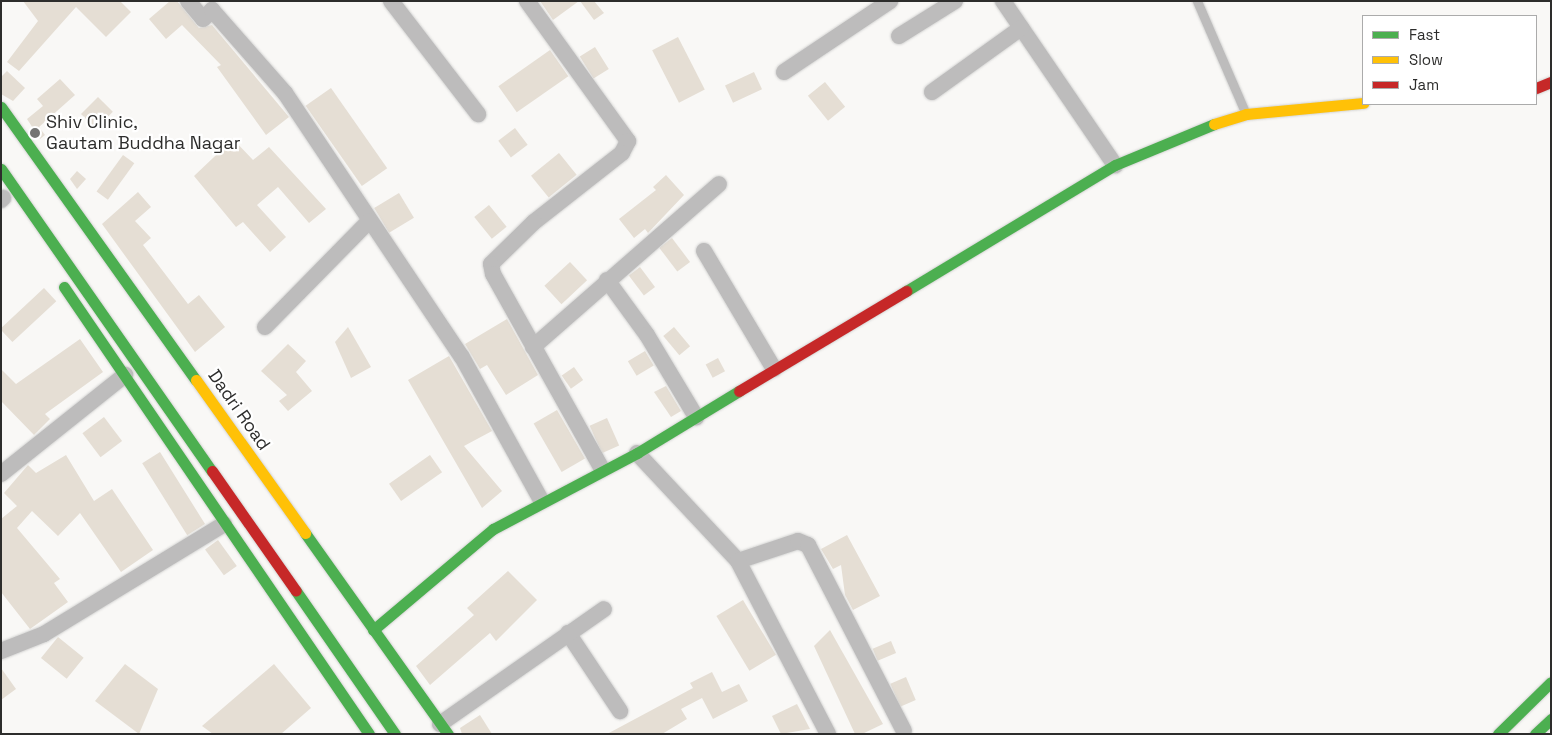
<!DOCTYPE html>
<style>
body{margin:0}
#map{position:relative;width:1552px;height:735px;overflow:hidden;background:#f9f8f6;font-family:"Space Grotesk",sans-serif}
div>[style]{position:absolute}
.building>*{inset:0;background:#e5ded4;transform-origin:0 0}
.roads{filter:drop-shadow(0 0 1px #d3d3d2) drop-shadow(0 0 1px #d3d3d2)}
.lane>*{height:9px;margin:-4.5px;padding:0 4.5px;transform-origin:4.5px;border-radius:4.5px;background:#bdbcbc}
.street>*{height:16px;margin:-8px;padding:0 8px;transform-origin:8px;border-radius:8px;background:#bdbcbc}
.fast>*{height:11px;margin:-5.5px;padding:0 5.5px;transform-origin:5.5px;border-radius:5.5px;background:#4caf50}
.slow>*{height:11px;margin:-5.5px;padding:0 5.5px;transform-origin:5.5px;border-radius:5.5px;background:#ffc107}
.jam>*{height:11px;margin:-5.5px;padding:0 5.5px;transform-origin:5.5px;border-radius:5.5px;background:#c62828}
.dots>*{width:14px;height:14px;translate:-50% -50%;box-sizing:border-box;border:2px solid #fff;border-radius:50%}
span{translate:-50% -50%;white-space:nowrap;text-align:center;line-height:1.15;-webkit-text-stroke:4.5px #fff;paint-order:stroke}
.poi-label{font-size:18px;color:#2d2d2c}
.left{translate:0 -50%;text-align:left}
.street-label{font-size:18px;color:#2d2d2c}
.frame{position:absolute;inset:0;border:2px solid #2d2d2c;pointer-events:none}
.legend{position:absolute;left:1362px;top:15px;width:175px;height:90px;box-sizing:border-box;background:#fff;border:1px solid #ababab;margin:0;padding:6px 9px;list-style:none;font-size:15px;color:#2d2d2c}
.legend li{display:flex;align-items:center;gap:10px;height:25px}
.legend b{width:25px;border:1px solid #ababab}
</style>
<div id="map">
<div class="building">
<div style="clip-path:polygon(23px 1px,120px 1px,131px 12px,106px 37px,76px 7px,19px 71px,7px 62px,38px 21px)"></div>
<div style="clip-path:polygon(170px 1px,177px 1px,199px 28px,212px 25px,289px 117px,266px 135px,217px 67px,221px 65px,182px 25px,166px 39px,149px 19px)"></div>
<div style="clip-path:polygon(540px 1px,579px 1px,553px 20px)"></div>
<div style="clip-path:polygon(580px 1px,594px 1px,604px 13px,594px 20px)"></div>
<div style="left:678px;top:37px;width:59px;height:29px;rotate:63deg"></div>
<div style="left:595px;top:47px;width:26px;height:18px;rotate:58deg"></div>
<div style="left:550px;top:50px;width:32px;height:63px;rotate:55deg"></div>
<div style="clip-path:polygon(7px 71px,25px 88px,13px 101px,1px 94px,1px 77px)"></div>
<div style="left:754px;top:72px;width:19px;height:32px;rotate:65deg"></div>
<div style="clip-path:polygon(60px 79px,75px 95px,39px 127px,45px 135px,40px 139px,27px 119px,43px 106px,37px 99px)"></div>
<div style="left:825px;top:82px;width:32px;height:22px;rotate:51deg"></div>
<div style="left:331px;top:88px;width:98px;height:31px;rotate:55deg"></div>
<div style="left:98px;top:97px;width:21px;height:24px;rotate:45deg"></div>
<div style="left:515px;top:128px;width:21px;height:21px;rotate:53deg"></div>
<div style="clip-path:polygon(233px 139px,253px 160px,269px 147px,326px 209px,309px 223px,278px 187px,257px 205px,286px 237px,270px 252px,243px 222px,236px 227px,194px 176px)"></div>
<div style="left:559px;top:153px;width:28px;height:36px;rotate:51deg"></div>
<div style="left:123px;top:155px;width:14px;height:45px;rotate:36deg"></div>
<div style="clip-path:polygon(77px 171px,86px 179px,77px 189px,70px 179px)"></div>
<div style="clip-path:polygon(666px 175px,684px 195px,648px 233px,645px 229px,634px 238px,619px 219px,656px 190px,653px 187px)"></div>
<div style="clip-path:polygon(138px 192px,151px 207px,135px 221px,151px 238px,143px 245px,188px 304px,199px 295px,225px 327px,195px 352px,102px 224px)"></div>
<div style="left:399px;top:193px;width:29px;height:29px;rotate:59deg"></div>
<div style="left:489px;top:205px;width:28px;height:19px;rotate:51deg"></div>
<div style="left:672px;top:238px;width:30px;height:16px;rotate:53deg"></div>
<div style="left:570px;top:262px;width:25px;height:35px;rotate:47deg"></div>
<div style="left:640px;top:267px;width:25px;height:14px;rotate:53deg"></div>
<div style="left:44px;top:288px;width:18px;height:60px;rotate:47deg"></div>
<div style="clip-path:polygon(507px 319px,538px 375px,506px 395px,487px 365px,480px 369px,465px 344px)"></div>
<div style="clip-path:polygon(348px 327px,371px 367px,351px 378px,335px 342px)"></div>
<div style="left:674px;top:327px;width:25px;height:14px;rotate:50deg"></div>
<div style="clip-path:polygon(80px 339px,103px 372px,45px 414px,50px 419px,34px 435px,1px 401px,1px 369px,16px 384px)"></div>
<div style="clip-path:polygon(288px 344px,306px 361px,296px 372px,312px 391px,288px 411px,279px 401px,287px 395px,261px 371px)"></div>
<div style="left:645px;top:351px;width:17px;height:20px;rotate:59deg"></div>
<div style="clip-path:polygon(449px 356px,492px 431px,464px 446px,502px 491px,482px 508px,408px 380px)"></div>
<div style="left:718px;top:358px;width:15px;height:14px;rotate:62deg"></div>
<div style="left:574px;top:367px;width:16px;height:15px;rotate:55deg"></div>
<div style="clip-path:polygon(666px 386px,681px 411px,671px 417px,654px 392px)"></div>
<div style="left:557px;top:410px;width:56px;height:27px;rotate:60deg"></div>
<div style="left:104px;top:417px;width:30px;height:27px;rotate:53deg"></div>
<div style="left:607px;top:418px;width:30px;height:19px;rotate:66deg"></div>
<div style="left:160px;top:452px;width:85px;height:21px;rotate:58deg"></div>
<div style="clip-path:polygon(66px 455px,94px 501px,112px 489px,153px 550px,121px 572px,80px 513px,58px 536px,32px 511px,17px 528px,60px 579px,54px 583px,68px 602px,30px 629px,1px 592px,1px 519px,17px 506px,4px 493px,28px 465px,36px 473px)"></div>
<div style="left:430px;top:455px;width:21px;height:50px;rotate:55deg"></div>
<div style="clip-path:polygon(847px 535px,880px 596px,853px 610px,845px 595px,841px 565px,833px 569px,821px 549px)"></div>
<div style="left:218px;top:540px;width:32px;height:16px;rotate:54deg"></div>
<div style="clip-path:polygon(508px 571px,537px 600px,496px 641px,490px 633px,430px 685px,416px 666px,474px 615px,467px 608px)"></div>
<div style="left:743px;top:600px;width:64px;height:31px;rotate:59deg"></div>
<div style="clip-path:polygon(830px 630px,883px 724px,862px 734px,855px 734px,814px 646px)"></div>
<div style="left:58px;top:637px;width:33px;height:27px;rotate:39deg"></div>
<div style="left:891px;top:641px;width:13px;height:20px;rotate:67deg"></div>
<div style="clip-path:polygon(125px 664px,158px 689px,139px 734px,95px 701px)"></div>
<div style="clip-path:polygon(274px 664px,311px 708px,281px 734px,213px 734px,202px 726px)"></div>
<div style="clip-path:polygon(1px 668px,16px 689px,1px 700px)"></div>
<div style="clip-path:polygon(712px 672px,722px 692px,739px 684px,748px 701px,713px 719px,702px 698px,681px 709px,687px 719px,662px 734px,607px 734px,693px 688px,690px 683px)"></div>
<div style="left:906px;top:677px;width:25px;height:17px;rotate:67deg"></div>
<div style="clip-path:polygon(797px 704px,810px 729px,781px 734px,772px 716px)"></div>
<div style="clip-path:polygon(480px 715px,492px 734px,462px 734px,460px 728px)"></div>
</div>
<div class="roads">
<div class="lane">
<div style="left:1197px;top:1px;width:123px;rotate:66.6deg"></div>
</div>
<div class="street">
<div style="left:188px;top:1px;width:23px;rotate:50deg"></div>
<div style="left:203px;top:19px;width:13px;rotate:-45deg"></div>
<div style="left:212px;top:10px;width:111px;rotate:48.7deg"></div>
<div style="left:285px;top:93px;width:318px;rotate:56.2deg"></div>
<div style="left:462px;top:357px;width:163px;rotate:61.1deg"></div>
<div style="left:391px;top:1px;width:143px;rotate:52.4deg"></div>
<div style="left:527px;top:1px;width:173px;rotate:54.2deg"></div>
<div style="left:628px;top:141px;width:13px;rotate:117deg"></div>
<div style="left:622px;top:153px;width:112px;rotate:141.9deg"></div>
<div style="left:534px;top:222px;width:60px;rotate:135.7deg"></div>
<div style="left:491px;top:264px;width:10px;rotate:79deg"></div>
<div style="left:493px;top:274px;width:223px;rotate:60.8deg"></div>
<div style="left:1003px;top:1px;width:199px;rotate:55.7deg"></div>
<div style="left:899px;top:36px;width:66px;rotate:-32deg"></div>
<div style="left:784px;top:72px;width:128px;rotate:-33.8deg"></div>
<div style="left:932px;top:92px;width:110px;rotate:-35.7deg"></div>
<div style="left:1px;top:200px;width:3px;rotate:-45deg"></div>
<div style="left:704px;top:251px;width:137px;rotate:59.3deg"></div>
<div style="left:607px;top:280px;width:68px;rotate:54deg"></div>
<div style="left:647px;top:335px;width:96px;rotate:59.1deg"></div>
<div style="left:265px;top:327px;width:148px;rotate:-45.5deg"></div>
<div style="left:533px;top:347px;width:247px;rotate:-41.2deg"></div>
<div style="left:637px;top:453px;width:148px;rotate:46.9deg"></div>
<div style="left:738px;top:561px;width:63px;rotate:-18.4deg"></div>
<div style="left:798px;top:541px;width:11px;rotate:22deg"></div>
<div style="left:808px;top:545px;width:209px;rotate:62.7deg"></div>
<div style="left:1px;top:474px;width:159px;rotate:-38.6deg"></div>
<div style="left:738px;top:561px;width:195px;rotate:62.5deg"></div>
<div style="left:568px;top:633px;width:94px;rotate:56.3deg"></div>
<div style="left:1px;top:651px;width:46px;rotate:-21.6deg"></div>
<div style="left:44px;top:634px;width:211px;rotate:-31.4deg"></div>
<div style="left:440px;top:724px;width:200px;rotate:-35deg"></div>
</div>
<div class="fast">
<div style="left:1px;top:107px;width:335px;rotate:54.5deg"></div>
<div style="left:1px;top:169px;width:368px;rotate:55.1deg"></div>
<div style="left:64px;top:287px;width:541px;rotate:55.69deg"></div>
<div style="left:906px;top:291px;width:244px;rotate:-31.1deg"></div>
<div style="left:1115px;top:165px;width:107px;rotate:-22.5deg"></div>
<div style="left:305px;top:533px;width:247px;rotate:54.6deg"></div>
<div style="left:296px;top:591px;width:174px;rotate:55.3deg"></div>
<div style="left:373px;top:630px;width:157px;rotate:-40.1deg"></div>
<div style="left:493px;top:529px;width:163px;rotate:-27.8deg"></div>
<div style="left:637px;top:453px;width:119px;rotate:-31.3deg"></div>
<div style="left:1498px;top:734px;width:74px;rotate:-44.5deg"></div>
<div style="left:1535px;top:734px;width:22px;rotate:-43deg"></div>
</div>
<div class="slow">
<div style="left:1214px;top:124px;width:34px;rotate:-17deg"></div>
<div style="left:1246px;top:114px;width:118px;rotate:-5.4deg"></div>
<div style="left:196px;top:380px;width:188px;rotate:54.5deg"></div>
</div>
<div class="jam">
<div style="left:1536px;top:88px;width:16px;rotate:-22deg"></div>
<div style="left:739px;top:391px;width:195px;rotate:-30.9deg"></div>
<div style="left:212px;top:471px;width:146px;rotate:55deg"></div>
</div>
</div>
<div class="dots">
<div style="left:35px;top:133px;background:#747473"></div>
</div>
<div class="poi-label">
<span class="left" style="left:46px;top:133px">Shiv Clinic,<br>Gautam Buddha Nagar</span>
</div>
<div class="street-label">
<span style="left:239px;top:410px;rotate:55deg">Dadri Road</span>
</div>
<div class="frame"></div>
<ul class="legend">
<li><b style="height:6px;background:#4caf50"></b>Fast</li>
<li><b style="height:6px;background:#ffc107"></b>Slow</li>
<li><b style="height:6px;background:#c62828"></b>Jam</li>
</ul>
</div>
